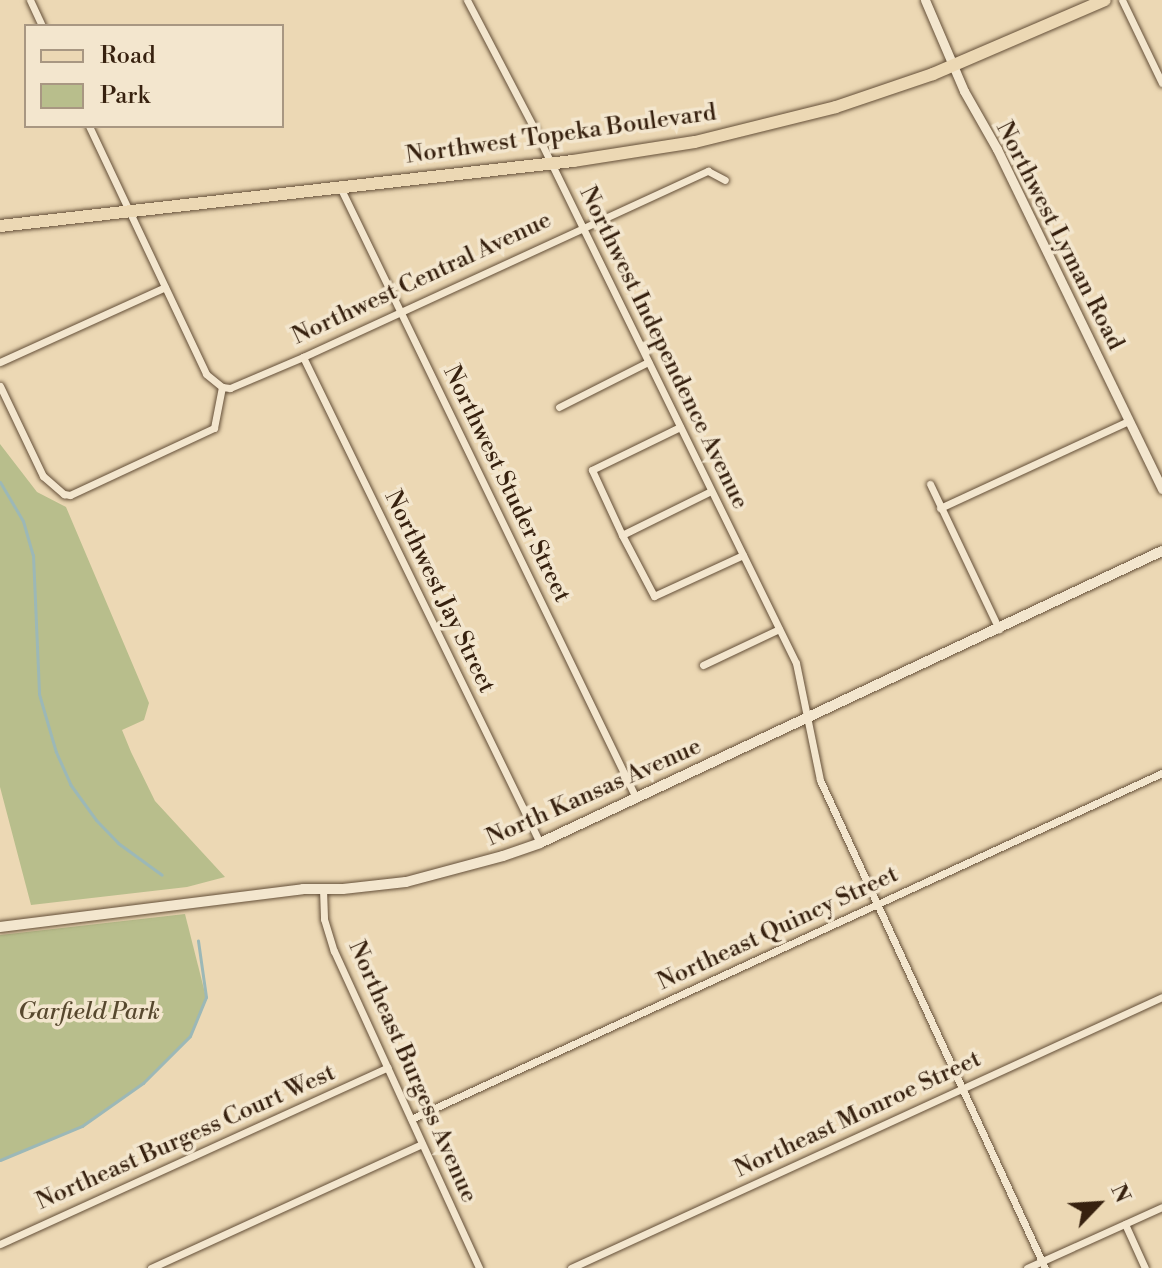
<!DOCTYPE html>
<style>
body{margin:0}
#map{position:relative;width:1162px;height:1268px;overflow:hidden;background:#ecd8b4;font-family:"Libre Bodoni",serif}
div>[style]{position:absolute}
.green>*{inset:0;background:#b8be8c}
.stream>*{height:3px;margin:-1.5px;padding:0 1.5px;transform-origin:1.5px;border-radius:1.5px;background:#9cb8b7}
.roads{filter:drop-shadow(0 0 2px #644f38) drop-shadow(0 0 2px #644f38)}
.minor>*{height:7px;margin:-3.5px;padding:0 3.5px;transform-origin:3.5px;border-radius:3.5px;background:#f3e6ce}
.tertiary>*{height:9px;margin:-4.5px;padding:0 4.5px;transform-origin:4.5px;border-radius:4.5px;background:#f3e6ce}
.secondary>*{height:10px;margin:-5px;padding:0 5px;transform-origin:5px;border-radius:5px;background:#f3e6ce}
.primary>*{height:12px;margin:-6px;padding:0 6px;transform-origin:6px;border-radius:6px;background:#ecd8b4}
span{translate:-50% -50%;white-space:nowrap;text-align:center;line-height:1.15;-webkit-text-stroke:7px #f3e6ce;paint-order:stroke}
.street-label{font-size:24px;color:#37210f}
.park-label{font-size:24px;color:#57482e;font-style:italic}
.legend{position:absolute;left:24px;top:24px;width:260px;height:104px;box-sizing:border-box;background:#f3e6ce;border:2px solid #a89782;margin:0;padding:10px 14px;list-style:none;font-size:24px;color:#37210f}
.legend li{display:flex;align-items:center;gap:16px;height:40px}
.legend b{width:40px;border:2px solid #a89782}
.north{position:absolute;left:1058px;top:1164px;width:80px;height:80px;-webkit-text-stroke:6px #f3e6ce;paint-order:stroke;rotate:65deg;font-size:22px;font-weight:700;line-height:32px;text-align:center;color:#37210f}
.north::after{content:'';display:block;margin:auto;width:28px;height:36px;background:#37210f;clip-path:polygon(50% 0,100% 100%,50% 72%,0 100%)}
</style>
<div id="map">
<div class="green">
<div style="clip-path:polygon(0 444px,37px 492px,66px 507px,149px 703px,144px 720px,122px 730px,131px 752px,155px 801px,225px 877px,187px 887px,31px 905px,0 787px)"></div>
<div style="clip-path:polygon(185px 914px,206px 997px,190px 1036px,143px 1083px,82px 1126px,0 1160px,0 935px)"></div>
</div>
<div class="stream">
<div style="left:0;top:482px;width:45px;rotate:59.5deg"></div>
<div style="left:23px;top:521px;width:35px;rotate:74deg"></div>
<div style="left:33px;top:555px;width:139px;rotate:87.5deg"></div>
<div style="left:39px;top:694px;width:60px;rotate:73.7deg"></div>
<div style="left:56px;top:752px;width:35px;rotate:66deg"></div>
<div style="left:70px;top:784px;width:44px;rotate:54.2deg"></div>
<div style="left:96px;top:820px;width:32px;rotate:46deg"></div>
<div style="left:118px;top:843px;width:54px;rotate:36deg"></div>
<div style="left:0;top:1160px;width:89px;rotate:-22.5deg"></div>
<div style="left:82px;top:1126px;width:75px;rotate:-35.2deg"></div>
<div style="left:143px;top:1083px;width:66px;rotate:-45deg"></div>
<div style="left:190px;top:1036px;width:42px;rotate:-67.7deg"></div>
<div style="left:206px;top:997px;width:57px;rotate:-98.1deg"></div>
</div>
<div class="roads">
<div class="minor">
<div style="left:30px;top:0;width:29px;rotate:65deg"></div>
<div style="left:467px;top:0;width:142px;rotate:62.4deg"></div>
<div style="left:533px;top:126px;width:598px;rotate:63.91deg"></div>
<div style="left:796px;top:663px;width:119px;rotate:78.4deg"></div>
<div style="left:820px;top:780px;width:537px;rotate:65.25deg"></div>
<div style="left:1122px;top:0;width:92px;rotate:64.3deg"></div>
<div style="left:89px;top:126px;width:274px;rotate:64.7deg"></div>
<div style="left:206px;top:374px;width:21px;rotate:39deg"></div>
<div style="left:340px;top:187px;width:679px;rotate:64.15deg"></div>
<div style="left:303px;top:357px;width:541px;rotate:64deg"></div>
<div style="left:0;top:362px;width:181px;rotate:-24.4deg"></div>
<div style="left:0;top:386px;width:100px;rotate:64.5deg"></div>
<div style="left:43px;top:476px;width:28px;rotate:41deg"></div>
<div style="left:64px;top:494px;width:6px;rotate:9deg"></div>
<div style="left:70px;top:495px;width:159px;rotate:-25deg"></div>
<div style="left:214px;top:428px;width:42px;rotate:-79deg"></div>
<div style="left:222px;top:387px;width:8px;rotate:7deg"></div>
<div style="left:230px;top:388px;width:79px;rotate:-23deg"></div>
<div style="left:303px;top:357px;width:446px;rotate:-24.7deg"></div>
<div style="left:708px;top:171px;width:19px;rotate:28deg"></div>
<div style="left:559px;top:407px;width:100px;rotate:-26.8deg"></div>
<div style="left:680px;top:427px;width:98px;rotate:154deg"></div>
<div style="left:592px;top:470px;width:72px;rotate:65.2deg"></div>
<div style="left:622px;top:535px;width:69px;rotate:62.3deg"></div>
<div style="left:654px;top:596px;width:98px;rotate:-24.7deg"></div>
<div style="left:930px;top:484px;width:161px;rotate:64.6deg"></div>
<div style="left:940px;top:508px;width:207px;rotate:-24.8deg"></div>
<div style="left:622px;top:535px;width:99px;rotate:-26.3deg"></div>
<div style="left:703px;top:665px;width:84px;rotate:-25.3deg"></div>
<div style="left:323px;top:889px;width:30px;rotate:88deg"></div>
<div style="left:324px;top:919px;width:34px;rotate:73deg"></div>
<div style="left:334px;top:951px;width:349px;rotate:65.4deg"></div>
<div style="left:411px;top:1119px;width:827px;rotate:-24.74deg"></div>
<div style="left:1125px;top:1224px;width:48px;rotate:65.6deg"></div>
<div style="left:0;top:1244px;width:426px;rotate:-24.5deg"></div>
<div style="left:151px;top:1268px;width:298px;rotate:-24.6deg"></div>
<div style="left:571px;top:1268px;width:650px;rotate:-24.63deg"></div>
<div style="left:1027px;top:1268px;width:148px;rotate:-24.3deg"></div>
</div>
<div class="tertiary">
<div style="left:925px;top:0;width:99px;rotate:66.8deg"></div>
<div style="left:964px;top:91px;width:67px;rotate:60.4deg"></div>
<div style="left:997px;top:149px;width:378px;rotate:64.1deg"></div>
</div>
<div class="secondary">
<div style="left:0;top:927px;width:305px;rotate:-7.1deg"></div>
<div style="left:303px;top:889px;width:40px"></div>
<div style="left:343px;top:889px;width:63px;rotate:-6.3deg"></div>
<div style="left:406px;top:882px;width:100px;rotate:-15deg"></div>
<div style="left:503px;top:856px;width:39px;rotate:-19deg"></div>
<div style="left:540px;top:843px;width:687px;rotate:-25.15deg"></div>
</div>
<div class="primary">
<div style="left:0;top:226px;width:577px;rotate:-6.47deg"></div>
<div style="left:573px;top:161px;width:123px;rotate:-8.9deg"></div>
<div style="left:695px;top:142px;width:145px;rotate:-13.9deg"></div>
<div style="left:836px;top:107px;width:102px;rotate:-18.8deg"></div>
<div style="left:933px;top:74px;width:187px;rotate:-23.3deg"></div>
</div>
</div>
<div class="street-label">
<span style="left:561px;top:135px;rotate:-8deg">Northwest Topeka Boulevard</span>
<span style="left:1059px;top:236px;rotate:63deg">Northwest Lyman Road</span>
<span style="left:422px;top:279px;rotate:-25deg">Northwest Central Avenue</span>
<span style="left:663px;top:348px;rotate:64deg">Northwest Independence Avenue</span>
<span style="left:506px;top:484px;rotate:64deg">Northwest Studer Street</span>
<span style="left:439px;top:592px;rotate:64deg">Northwest Jay Street</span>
<span style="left:594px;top:793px;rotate:-24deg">North Kansas Avenue</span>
<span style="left:778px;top:929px;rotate:-25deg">Northeast Quincy Street</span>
<span style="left:412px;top:1072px;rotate:66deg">Northeast Burgess Avenue</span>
<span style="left:858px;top:1115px;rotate:-25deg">Northeast Monroe Street</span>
<span style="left:186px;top:1138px;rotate:-24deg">Northeast Burgess Court West</span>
</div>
<div class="park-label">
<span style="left:89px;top:1013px">Garfield Park</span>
</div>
<ul class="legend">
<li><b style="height:10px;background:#ecd8b4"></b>Road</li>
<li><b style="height:22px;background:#b8be8c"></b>Park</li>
</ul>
<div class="north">N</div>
</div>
